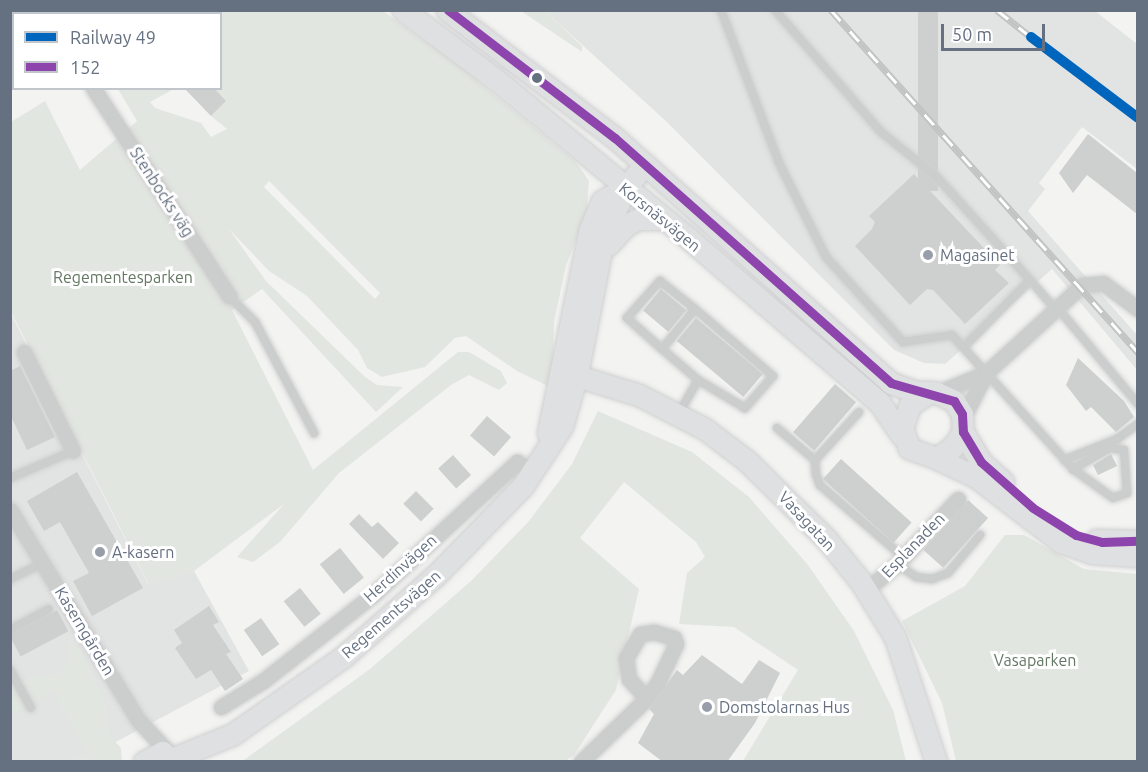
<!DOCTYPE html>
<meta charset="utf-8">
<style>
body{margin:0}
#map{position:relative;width:1148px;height:772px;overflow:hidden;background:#f3f3f2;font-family:Ubuntu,sans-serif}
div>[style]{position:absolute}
.built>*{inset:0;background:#e2e3e3}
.green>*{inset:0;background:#e2e6e0}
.building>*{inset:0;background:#cecfcf;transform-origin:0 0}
.roads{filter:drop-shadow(0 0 2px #cfcfd0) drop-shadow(0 0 2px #cfcfd0)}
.lane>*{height:8px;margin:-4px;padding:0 4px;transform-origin:4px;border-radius:4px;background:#cccdcd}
.street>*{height:15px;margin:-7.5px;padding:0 7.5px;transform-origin:7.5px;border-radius:7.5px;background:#cccdcd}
.secondary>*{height:21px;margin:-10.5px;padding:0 10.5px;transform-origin:10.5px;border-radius:10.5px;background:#dfe0e1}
.rail>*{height:7px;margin-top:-3.5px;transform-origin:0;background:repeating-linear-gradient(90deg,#fff 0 14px,#c2c3c3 0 28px);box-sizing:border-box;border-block:2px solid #c2c3c3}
.bus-1>*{height:9px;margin:-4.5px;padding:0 4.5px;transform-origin:4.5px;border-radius:4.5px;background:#8e44ad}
.rail-1>*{height:10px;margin:-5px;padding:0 5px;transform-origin:5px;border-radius:5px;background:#0065bd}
.dots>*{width:16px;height:16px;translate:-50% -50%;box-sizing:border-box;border:3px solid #fff;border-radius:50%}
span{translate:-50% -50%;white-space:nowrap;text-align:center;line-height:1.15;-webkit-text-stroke:6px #fff;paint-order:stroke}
.street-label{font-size:16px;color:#657081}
.poi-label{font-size:16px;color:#657081}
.left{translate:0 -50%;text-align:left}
.park-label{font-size:16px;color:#647863}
.frame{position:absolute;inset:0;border:12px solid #657081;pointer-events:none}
.legend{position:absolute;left:12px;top:12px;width:210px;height:78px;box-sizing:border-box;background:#fff;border:2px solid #c1c6cd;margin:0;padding:8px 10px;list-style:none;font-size:18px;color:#657081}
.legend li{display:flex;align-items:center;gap:12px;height:30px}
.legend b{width:30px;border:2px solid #c1c6cd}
.scale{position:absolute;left:941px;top:24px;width:104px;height:27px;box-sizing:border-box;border:3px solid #657081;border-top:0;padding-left:8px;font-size:18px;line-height:21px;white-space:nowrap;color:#657081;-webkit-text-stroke:4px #fff;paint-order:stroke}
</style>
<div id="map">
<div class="built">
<div style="clip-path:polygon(545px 11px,1095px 11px,1137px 44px,1137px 169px,1082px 127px,1039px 183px,1045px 189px,1028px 211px,1137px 335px,1137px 370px,1052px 269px,945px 364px,924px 363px,894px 350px,667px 122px)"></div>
<div style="clip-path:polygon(10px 312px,148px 584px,194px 571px,249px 671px,80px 761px,11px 761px)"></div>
</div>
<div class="green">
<div style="clip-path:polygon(evenodd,61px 11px,383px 11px,463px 69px,576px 162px,589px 181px,586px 218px,566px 265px,554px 322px,552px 388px,517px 371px,466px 336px,455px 338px,425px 367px,382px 377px,367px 368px,358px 350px,307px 296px,269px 271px,229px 229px,266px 281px,365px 377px,377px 385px,403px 387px,376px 412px,262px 289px,232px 310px,313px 470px,458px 352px,469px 352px,501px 371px,507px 383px,499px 390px,469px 375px,451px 385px,339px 473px,280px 542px,253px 562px,237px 557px,284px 504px,194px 571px,149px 585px,11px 312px,11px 122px,45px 101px,80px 170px,137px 121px,118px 89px,174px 89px,150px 102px,155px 108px,201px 123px,211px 137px,227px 129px,211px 116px,226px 101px,214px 89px,220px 88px,220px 14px,61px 11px,269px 181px,380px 293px,375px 299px,264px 187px,269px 181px)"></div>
<div style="clip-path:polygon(521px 11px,545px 11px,582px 46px,582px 52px)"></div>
<div style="clip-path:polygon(598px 411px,692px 452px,749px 497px,808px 565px,854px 631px,893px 710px,906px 761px,743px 761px,798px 670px,734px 627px,679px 624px,687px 573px,705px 557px,696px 542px,624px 482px,580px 538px,639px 589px,616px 690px,574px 755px,564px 762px,241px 762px,370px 669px,471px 581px,529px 521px,572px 464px)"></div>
<div style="clip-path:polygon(1005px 535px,1024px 535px,1084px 569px,1137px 574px,1137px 761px,956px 761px,942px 703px,902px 621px,965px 586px)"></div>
<div style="clip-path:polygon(69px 641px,81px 650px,106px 704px,110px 736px,121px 748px,122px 761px,70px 761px,86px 753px,53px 691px,11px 715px,10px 683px,61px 672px,69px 657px)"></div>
</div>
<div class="building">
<div style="left:918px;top:10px;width:20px;height:181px"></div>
<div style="clip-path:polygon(184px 88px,214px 88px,226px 101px,211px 116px)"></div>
<div style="clip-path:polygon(1088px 134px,1137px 173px,1137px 214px,1087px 175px,1073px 193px,1059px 173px)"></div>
<div style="clip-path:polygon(914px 174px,1000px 265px,995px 270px,1009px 283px,965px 324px,933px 290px,927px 289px,910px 305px,855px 246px,872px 229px,875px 222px,869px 216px)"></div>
<div style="left:661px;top:289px;width:33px;height:28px;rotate:40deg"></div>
<div style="left:696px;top:318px;width:87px;height:30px;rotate:40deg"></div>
<div style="clip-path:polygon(1078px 358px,1124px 401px,1134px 417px,1116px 432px,1091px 407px,1086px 411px,1066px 385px)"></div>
<div style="clip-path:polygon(20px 366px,55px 437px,27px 450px,10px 414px,10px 371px)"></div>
<div style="left:835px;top:384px;width:28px;height:64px;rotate:41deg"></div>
<div style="left:487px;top:416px;width:32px;height:26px;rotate:41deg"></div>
<div style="clip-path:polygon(1111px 454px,1117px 466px,1098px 475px,1093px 465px)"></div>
<div style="left:453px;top:455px;width:27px;height:20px;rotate:48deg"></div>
<div style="left:841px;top:459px;width:95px;height:27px;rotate:42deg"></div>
<div style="clip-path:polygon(77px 472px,143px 588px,92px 616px,73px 581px,89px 573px,60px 522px,44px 531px,27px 501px)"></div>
<div style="left:416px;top:491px;width:25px;height:18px;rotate:45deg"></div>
<div style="left:968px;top:500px;width:27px;height:67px;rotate:42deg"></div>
<div style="clip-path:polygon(359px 514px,372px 527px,378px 522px,399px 543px,383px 559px,349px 524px)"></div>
<div style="left:340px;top:548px;width:38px;height:26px;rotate:51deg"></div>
<div style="left:300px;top:588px;width:33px;height:21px;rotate:51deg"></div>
<div style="clip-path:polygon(209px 606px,219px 622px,213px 625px,231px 652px,226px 654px,243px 679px,225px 691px,211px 670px,196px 679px,175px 648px,182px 643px,174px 630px)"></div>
<div style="left:57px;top:610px;width:24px;height:54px;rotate:62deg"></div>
<div style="left:261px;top:618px;width:32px;height:21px;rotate:55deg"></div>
<div style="clip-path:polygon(702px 655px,742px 684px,759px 660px,780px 673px,755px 723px,727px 762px,663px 762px,638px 743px,654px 714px,649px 709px,677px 670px,683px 675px)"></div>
</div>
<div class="roads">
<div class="lane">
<div style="left:721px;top:10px;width:164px;rotate:69.2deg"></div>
<div style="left:779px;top:163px;width:105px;rotate:63.4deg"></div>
<div style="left:826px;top:257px;width:115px;rotate:47.8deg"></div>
<div style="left:903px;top:342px;width:49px;rotate:-8.1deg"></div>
<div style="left:952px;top:335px;width:181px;rotate:47.9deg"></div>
<div style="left:1073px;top:469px;width:49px;rotate:35.9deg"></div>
<div style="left:1113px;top:498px;width:15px;rotate:-20deg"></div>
<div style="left:1127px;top:493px;width:43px;rotate:-94deg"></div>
<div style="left:1124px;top:450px;width:14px;rotate:-172deg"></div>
<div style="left:1110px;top:448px;width:43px;rotate:150.4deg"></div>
<div style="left:775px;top:10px;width:162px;rotate:49deg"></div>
<div style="left:881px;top:132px;width:70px;rotate:38.7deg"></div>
<div style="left:936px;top:176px;width:140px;rotate:47.9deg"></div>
<div style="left:1030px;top:280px;width:94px;rotate:134.6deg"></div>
<div style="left:1030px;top:280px;width:37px;rotate:49deg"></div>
<div style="left:229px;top:296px;width:37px;rotate:45deg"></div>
<div style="left:255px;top:322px;width:126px;rotate:62deg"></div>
<div style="left:1056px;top:306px;width:128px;rotate:50.1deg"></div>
<div style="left:695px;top:309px;width:103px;rotate:40.7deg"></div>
<div style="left:773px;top:376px;width:43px;rotate:131.2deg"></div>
<div style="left:745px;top:408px;width:55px;rotate:-149.2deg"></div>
<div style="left:662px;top:349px;width:47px;rotate:-138.5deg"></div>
<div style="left:627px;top:318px;width:50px;rotate:-48.3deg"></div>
<div style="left:660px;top:281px;width:45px;rotate:38.7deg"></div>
<div style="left:695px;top:309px;width:52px;rotate:129.5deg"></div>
<div style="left:662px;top:349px;width:48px;rotate:40.7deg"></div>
<div style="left:698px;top:380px;width:38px;rotate:120deg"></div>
<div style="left:859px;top:412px;width:65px;rotate:132.5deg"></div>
<div style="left:815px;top:460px;width:14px;rotate:86deg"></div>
<div style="left:816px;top:474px;width:12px;rotate:70deg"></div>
<div style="left:820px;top:485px;width:110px;rotate:40.9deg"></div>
<div style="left:777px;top:428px;width:50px;rotate:40.1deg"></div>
<div style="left:1064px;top:460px;width:57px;rotate:-21.6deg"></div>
<div style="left:1117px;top:439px;width:26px;rotate:-36deg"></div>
<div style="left:10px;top:478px;width:69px;rotate:-23.2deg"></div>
<div style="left:897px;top:564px;width:23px;rotate:34deg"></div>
<div style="left:916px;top:577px;width:16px;rotate:7deg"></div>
<div style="left:932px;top:579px;width:17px;rotate:-21deg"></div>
<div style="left:948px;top:573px;width:50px;rotate:-49.9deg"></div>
<div style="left:10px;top:579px;width:34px;rotate:-26deg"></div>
<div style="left:10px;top:630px;width:44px;rotate:-28.3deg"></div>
<div style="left:10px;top:670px;width:43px;rotate:61.1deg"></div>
</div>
<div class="street">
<div style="left:40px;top:10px;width:4px;rotate:63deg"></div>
<div style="left:93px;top:88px;width:249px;rotate:56.8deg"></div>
<div style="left:24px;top:352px;width:110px;rotate:63.7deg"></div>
<div style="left:937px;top:393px;width:53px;rotate:-22.2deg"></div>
<div style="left:963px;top:418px;width:51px;rotate:-62.9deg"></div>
<div style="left:986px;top:373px;width:130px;rotate:-42.5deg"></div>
<div style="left:1082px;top:285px;width:21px;rotate:-5deg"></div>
<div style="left:1103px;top:283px;width:44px;rotate:36.6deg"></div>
<div style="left:10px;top:510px;width:247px;rotate:58.6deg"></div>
<div style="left:139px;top:721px;width:45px;rotate:46.8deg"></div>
<div style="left:866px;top:590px;width:40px;rotate:-40deg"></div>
<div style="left:897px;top:564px;width:89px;rotate:-46.8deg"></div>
<div style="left:221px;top:707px;width:49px;rotate:-31.8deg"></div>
<div style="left:263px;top:681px;width:141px;rotate:-38.1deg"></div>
<div style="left:374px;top:594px;width:195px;rotate:-42.7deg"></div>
<div style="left:517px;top:462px;width:18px;rotate:29deg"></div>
<div style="left:581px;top:762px;width:88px;rotate:-44.1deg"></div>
<div style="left:644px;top:701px;width:21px;rotate:-53deg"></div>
<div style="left:657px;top:684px;width:7px;rotate:-63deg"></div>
<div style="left:660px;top:678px;width:38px;rotate:-65deg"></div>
<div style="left:676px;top:644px;width:6px;rotate:-108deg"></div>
<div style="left:674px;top:638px;width:21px;rotate:-163deg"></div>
<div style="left:654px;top:632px;width:14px;rotate:172deg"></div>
<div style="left:640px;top:634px;width:28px;rotate:120deg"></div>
<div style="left:626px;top:658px;width:21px;rotate:82deg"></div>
<div style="left:629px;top:679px;width:25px;rotate:48deg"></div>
</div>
<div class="secondary">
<div style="left:403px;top:10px;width:114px;rotate:36.8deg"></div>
<div style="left:494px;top:78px;width:250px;rotate:39.5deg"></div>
<div style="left:687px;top:237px;width:253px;rotate:40.7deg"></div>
<div style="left:879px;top:402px;width:41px;rotate:55.9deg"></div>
<div style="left:447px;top:10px;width:211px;rotate:37.3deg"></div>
<div style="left:615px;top:138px;width:369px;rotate:41.6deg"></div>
<div style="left:891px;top:383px;width:27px;rotate:20deg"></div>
<div style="left:916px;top:392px;width:14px"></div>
<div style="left:930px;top:392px;width:7px;rotate:8deg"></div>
<div style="left:937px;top:393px;width:19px;rotate:25deg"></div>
<div style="left:954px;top:401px;width:15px;rotate:58deg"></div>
<div style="left:962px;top:414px;width:18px;rotate:87deg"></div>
<div style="left:963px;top:432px;width:19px;rotate:125deg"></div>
<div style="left:952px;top:448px;width:19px;rotate:148deg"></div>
<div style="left:936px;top:458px;width:29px;rotate:-160deg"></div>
<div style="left:909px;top:448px;width:21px;rotate:-109deg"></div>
<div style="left:902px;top:428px;width:24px;rotate:-71deg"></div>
<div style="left:910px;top:405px;width:24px;rotate:-33deg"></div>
<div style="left:608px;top:245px;width:27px;rotate:-48deg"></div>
<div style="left:626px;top:225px;width:14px;rotate:-25deg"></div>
<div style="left:639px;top:219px;width:25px"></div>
<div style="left:561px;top:371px;width:82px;rotate:17.1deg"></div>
<div style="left:639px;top:395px;width:74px;rotate:27.3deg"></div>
<div style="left:705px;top:429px;width:51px;rotate:37.1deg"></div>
<div style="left:746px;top:460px;width:114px;rotate:44.6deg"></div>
<div style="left:827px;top:540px;width:54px;rotate:51deg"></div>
<div style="left:861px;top:582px;width:65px;rotate:58.3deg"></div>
<div style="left:895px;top:637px;width:132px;rotate:71.8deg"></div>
<div style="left:963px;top:432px;width:35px;rotate:59deg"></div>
<div style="left:981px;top:462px;width:30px;rotate:42deg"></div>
<div style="left:548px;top:433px;width:208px;rotate:-78.4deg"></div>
<div style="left:590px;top:229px;width:30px;rotate:-67deg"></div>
<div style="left:602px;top:201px;width:26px;rotate:-29deg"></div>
<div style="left:625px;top:188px;width:31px;rotate:-50deg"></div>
<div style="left:936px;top:458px;width:44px;rotate:25.4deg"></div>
<div style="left:976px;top:477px;width:107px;rotate:37.4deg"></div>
<div style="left:1061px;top:542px;width:34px;rotate:19deg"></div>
<div style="left:1093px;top:553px;width:45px;rotate:3.8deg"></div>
<div style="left:1096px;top:540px;width:42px;rotate:1.4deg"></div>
<div style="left:174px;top:758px;width:64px;rotate:-22.1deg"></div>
<div style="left:233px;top:734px;width:134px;rotate:-35deg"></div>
<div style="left:343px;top:657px;width:123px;rotate:-41.4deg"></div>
<div style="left:435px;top:576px;width:124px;rotate:-45.7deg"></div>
<div style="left:522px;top:487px;width:73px;rotate:-56.7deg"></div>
<div style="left:562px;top:426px;width:54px;rotate:-73.9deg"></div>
<div style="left:577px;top:374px;width:136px;rotate:-79deg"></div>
<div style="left:603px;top:240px;width:56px;rotate:-67.1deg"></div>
<div style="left:144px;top:762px;width:21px;rotate:-29deg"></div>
<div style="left:162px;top:752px;width:17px;rotate:36deg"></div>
</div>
</div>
<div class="rail">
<div style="left:831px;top:10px;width:460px;rotate:48.1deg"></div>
<div style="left:997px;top:10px;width:43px;rotate:38.5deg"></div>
</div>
<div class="bus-1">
<div style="left:448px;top:10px;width:210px;rotate:37.5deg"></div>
<div style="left:615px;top:138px;width:369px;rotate:41.6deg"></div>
<div style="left:891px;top:383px;width:66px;rotate:15.9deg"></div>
<div style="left:954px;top:401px;width:15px;rotate:58deg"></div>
<div style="left:962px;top:414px;width:18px;rotate:87deg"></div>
<div style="left:963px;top:432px;width:35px;rotate:59deg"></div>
<div style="left:981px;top:462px;width:69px;rotate:41.5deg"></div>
<div style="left:1033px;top:508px;width:51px;rotate:32.1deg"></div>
<div style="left:1076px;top:535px;width:27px;rotate:15deg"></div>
<div style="left:1102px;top:542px;width:36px;rotate:-2deg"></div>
</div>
<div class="rail-1">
<div style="left:1031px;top:37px;width:134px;rotate:37.1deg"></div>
</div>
<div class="dots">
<div style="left:537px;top:78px;background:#657081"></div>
<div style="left:928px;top:255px;background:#979ea9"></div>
<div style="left:100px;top:552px;background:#979ea9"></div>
<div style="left:707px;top:707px;background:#979ea9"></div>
</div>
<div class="street-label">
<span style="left:162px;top:192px;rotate:57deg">Stenbocks väg</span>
<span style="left:660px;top:217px;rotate:39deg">Korsnäsvägen</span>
<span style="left:807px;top:521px;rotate:47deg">Vasagatan</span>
<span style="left:913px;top:545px;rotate:-46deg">Esplanaden</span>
<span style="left:400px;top:568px;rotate:-42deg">Herdinvägen</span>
<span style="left:391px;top:614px;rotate:-41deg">Regementsvägen</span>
<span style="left:85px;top:631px;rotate:59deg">Kaserngården</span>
</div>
<div class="poi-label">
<span class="left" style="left:940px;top:255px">Magasinet</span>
<span class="left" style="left:112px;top:552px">A-kasern</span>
<span class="left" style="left:719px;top:707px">Domstolarnas Hus</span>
</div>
<div class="park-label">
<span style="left:123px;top:277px">Regementesparken</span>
<span style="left:1035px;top:660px">Vasaparken</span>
</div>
<div class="frame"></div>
<ul class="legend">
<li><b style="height:8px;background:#0065bd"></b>Railway 49</li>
<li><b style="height:8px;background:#8e44ad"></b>152</li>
</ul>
<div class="scale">50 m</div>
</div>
